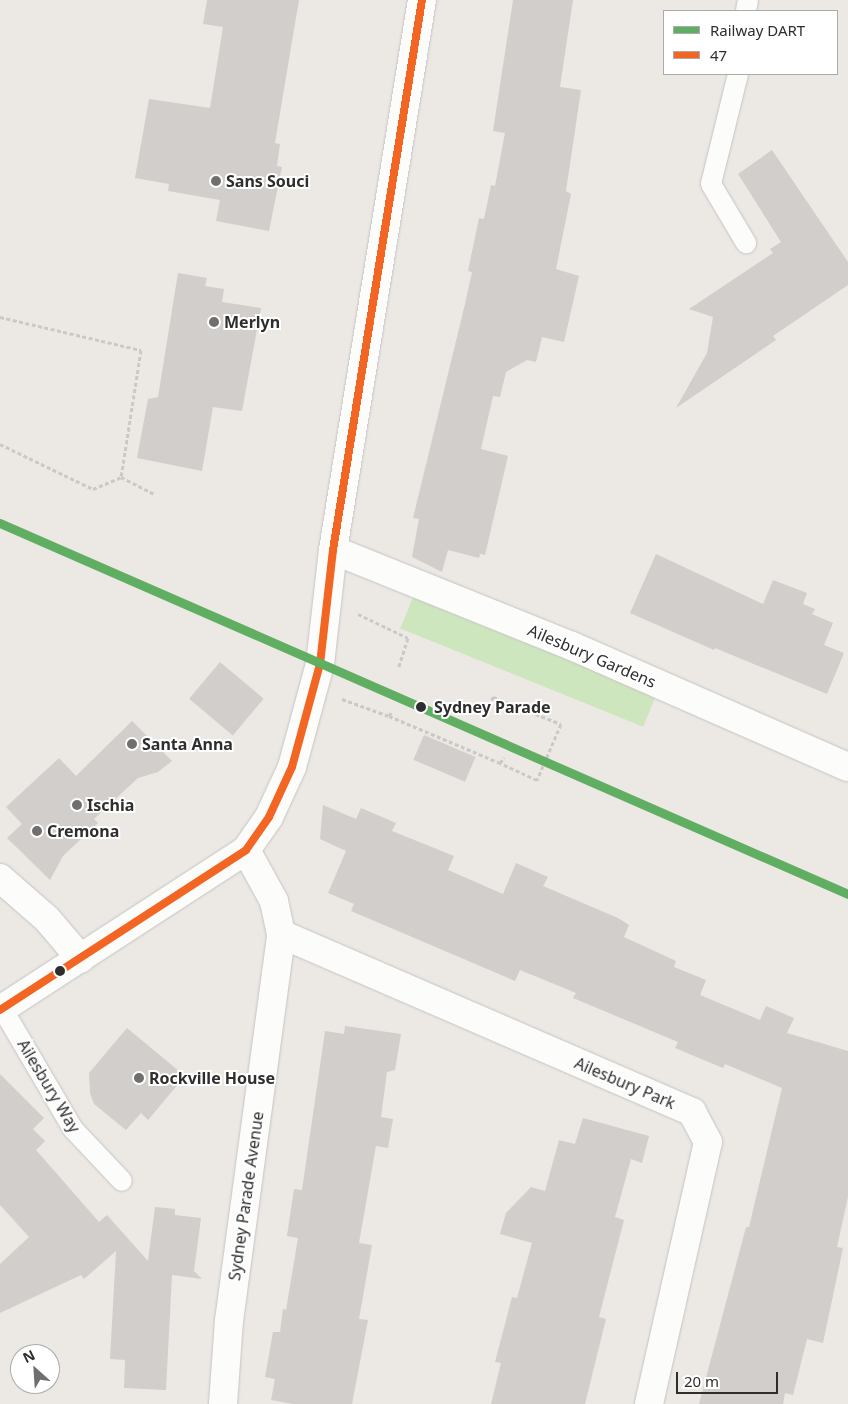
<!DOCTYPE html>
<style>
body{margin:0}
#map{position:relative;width:848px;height:1404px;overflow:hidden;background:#ece8e4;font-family:"Noto Sans",sans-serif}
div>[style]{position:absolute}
.green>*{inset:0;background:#cee6be;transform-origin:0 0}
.building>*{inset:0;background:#d1cecb;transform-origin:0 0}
.path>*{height:3px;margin-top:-1.5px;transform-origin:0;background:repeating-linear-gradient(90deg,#c9c9c8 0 4px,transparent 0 6.5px)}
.roads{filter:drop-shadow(0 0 1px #c5c4c5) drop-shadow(0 0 1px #c5c4c5)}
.service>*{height:20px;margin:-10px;padding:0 10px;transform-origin:10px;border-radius:10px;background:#fcfcfb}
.minor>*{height:28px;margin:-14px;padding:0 14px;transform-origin:14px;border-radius:14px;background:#fcfcfb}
.tertiary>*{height:28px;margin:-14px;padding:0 14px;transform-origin:14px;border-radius:14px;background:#fcfcfb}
.bus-1>*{height:8px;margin:-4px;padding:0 4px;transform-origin:4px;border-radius:4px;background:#f26522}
.rail-1>*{height:9px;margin:-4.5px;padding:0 4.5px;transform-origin:4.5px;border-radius:4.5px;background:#5fae62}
.dots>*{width:14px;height:14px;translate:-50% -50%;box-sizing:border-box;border:2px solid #fff;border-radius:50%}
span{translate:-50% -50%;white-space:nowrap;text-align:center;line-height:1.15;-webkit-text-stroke:4px #fff;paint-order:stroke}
.poi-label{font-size:16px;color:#2e2e2e;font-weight:700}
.left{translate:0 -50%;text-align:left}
.street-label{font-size:16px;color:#2e2e2e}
.stop-label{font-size:16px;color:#2e2e2e;font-weight:700}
.legend{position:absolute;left:663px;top:10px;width:175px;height:65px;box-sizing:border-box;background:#fff;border:1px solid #ababab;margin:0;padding:6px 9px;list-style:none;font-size:15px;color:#2e2e2e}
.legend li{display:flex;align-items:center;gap:10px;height:25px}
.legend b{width:25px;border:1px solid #ababab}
.north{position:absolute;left:10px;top:1344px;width:50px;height:50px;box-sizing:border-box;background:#fff;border:1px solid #ababab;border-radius:50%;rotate:334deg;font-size:14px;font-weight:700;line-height:20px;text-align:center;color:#2e2e2e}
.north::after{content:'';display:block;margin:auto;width:18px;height:22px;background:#706f6e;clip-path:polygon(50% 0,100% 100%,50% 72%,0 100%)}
.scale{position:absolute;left:676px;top:1372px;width:102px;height:22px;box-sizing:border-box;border:2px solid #2e2e2e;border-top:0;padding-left:6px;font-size:15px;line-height:18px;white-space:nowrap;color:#2e2e2e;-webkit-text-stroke:4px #fff;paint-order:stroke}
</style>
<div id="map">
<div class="green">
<div style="left:413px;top:597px;width:262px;height:34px;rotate:22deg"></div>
</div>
<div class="building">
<div style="clip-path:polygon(207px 0,299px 0,275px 143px,280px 144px,277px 166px,282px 167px,269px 231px,216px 221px,220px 200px,168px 191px,169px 184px,135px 178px,149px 99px,210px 108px,223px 27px,203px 24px)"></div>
<div style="clip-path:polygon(513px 0,573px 0,560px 87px,581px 90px,566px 191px,571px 194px,556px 269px,579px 276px,564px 342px,542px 337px,536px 362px,527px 360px,506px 372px,500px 397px,493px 396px,481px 449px,508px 456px,485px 555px,480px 554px,479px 558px,448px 550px,442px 572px,412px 557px,419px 519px,413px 518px,465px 304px,472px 272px,468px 271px,479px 218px,484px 219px,491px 185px,495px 186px,505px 133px,493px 131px)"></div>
<div style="clip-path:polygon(772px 150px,848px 262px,848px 285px,773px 336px,776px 340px,676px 408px,707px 353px,713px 317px,689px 309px,773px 253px,770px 249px,781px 242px,738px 174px)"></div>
<div style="clip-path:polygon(178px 273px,207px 278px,205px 286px,224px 289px,222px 302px,261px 308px,242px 411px,213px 407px,202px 471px,137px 458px,148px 399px,158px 397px)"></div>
<div style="clip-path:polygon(656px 554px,763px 604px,773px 580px,807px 593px,803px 604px,815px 609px,812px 614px,833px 623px,824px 645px,844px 653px,827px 694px,715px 648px,714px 650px,630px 613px)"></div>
<div style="left:220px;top:662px;width:57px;height:48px;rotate:40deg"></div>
<div style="clip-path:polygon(132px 721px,172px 761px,158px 772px,138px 778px,94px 819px,98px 823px,63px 856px,50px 880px,7px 838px,22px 824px,6px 807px,59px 758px,76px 776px)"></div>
<div style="left:424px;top:735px;width:56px;height:27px;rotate:23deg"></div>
<div style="clip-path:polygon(323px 805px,356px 819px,361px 808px,396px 823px,392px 831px,454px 856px,448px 870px,503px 894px,516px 863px,548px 877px,543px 886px,618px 918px,629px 925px,624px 937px,676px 961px,674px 967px,706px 980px,700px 995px,760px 1020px,766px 1006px,794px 1018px,787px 1033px,848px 1051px,848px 1197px,837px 1247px,843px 1248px,823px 1343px,807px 1339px,793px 1395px,785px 1393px,783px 1404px,699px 1404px,746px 1227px,749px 1227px,782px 1088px,725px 1064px,723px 1068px,675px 1048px,678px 1042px,573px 998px,576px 993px,520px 970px,515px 981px,351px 911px,354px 904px,328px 893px,346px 851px,320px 839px)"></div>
<div style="clip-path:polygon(345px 1026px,401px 1034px,395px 1070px,387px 1072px,381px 1117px,393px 1119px,388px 1148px,376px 1146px,359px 1243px,372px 1245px,359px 1319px,368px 1320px,352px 1404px,293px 1404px,271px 1400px,275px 1379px,265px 1377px,273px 1332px,280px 1332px,283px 1309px,286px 1310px,298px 1238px,287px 1236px,294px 1189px,302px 1190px,325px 1031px,344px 1034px)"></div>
<div style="clip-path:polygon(127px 1028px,185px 1076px,148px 1120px,141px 1113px,126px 1130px,94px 1104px,90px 1093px,89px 1073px)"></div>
<div style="clip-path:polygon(0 1074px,44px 1118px,33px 1129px,45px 1141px,36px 1150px,99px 1222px,107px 1215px,148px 1261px,155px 1207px,175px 1209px,175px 1215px,201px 1218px,194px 1271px,202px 1279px,172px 1275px,166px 1390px,124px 1388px,125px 1360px,110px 1359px,116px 1251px,84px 1279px,81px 1275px,0 1313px,0 1264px,29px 1237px,0 1205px)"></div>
<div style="clip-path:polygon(583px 1118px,649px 1136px,642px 1163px,631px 1159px,615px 1217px,624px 1220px,599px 1317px,606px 1319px,585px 1404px,491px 1404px,501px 1363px,495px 1362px,512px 1297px,517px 1298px,532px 1243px,500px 1234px,506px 1213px,531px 1187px,545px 1191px,559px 1140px,575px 1144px)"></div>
</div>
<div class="path">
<div style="left:0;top:317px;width:145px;rotate:13.2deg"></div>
<div style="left:141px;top:350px;width:129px;rotate:98.9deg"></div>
<div style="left:0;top:444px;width:103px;rotate:25.8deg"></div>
<div style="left:93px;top:489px;width:30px;rotate:-23deg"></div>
<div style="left:121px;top:477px;width:37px;rotate:27deg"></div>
<div style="left:358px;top:614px;width:55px;rotate:25.6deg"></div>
<div style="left:408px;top:638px;width:32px;rotate:108deg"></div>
<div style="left:342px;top:699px;width:50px;rotate:19.9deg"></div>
<div style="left:389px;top:716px;width:6px;rotate:-59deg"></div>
<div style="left:489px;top:706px;width:10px;rotate:-66deg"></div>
<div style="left:493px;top:697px;width:73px;rotate:21.7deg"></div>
<div style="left:561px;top:724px;width:61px;rotate:113.2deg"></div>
<div style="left:537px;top:780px;width:41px;rotate:-155.3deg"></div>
<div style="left:389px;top:716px;width:121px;rotate:22.9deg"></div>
<div style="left:500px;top:763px;width:7px;rotate:-56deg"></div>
</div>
<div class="roads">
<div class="service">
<div style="left:746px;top:11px;width:11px;rotate:-80deg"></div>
<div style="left:738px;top:74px;width:113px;rotate:103.8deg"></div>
<div style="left:711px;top:184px;width:69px;rotate:59.3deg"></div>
<div style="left:2px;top:1008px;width:140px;rotate:59.6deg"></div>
<div style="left:73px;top:1129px;width:71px;rotate:46.7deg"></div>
</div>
<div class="minor">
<div style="left:333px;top:550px;width:258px;rotate:21.9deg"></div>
<div style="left:572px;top:646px;width:301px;rotate:23.7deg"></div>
<div style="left:0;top:878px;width:62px;rotate:41.1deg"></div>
<div style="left:47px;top:919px;width:52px;rotate:49.6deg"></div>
<div style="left:281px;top:934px;width:448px;rotate:23.4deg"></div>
<div style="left:692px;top:1112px;width:34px;rotate:62deg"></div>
<div style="left:708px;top:1142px;width:269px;rotate:102.7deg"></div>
<div style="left:223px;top:1404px;width:83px;rotate:-85.9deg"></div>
<div style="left:229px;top:1321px;width:390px;rotate:-82.3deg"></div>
<div style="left:281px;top:934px;width:34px;rotate:-102deg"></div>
<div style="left:274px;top:901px;width:58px;rotate:-118.8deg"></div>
</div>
<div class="tertiary">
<div style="left:0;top:1010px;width:293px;rotate:-33deg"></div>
<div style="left:246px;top:850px;width:40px;rotate:-55.1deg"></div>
<div style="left:269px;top:817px;width:55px;rotate:-65.3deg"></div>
<div style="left:292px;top:767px;width:107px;rotate:-74.8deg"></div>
<div style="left:320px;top:664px;width:115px;rotate:-83.5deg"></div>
<div style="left:333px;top:550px;width:557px;rotate:-80.81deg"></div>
</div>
</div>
<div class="bus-1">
<div style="left:0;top:1010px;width:293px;rotate:-33deg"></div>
<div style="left:246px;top:850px;width:40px;rotate:-55.1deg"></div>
<div style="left:269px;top:817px;width:55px;rotate:-65.3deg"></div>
<div style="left:292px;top:767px;width:107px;rotate:-74.8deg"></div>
<div style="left:320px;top:664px;width:115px;rotate:-83.5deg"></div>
<div style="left:333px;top:550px;width:557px;rotate:-80.81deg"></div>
</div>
<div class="rail-1">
<div style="left:0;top:523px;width:926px;rotate:23.63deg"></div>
</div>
<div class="dots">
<div style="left:216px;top:181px;background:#706f6e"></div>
<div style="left:214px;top:322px;background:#706f6e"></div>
<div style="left:421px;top:707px;background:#2e2e2e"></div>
<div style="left:132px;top:744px;background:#706f6e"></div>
<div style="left:77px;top:805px;background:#706f6e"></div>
<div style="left:37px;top:831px;background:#706f6e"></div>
<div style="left:60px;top:971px;background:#2e2e2e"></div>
<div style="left:139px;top:1078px;background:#706f6e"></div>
</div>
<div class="poi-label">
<span class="left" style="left:226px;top:181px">Sans Souci</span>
<span class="left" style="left:224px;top:322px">Merlyn</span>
<span class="left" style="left:142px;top:744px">Santa Anna</span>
<span class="left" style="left:87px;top:805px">Ischia</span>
<span class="left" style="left:47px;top:831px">Cremona</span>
<span class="left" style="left:149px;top:1078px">Rockville House</span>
</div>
<div class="street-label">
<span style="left:592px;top:656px;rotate:23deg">Ailesbury Gardens</span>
<span style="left:625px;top:1083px;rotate:23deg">Ailesbury Park</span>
<span style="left:49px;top:1086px;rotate:59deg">Ailesbury Way</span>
<span style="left:246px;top:1196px;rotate:-82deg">Sydney Parade Avenue</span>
</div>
<div class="stop-label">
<span class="left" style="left:434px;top:707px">Sydney Parade</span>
</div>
<ul class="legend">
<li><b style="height:6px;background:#5fae62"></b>Railway DART</li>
<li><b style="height:6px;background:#f26522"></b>47</li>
</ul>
<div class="north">N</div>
<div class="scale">20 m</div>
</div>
